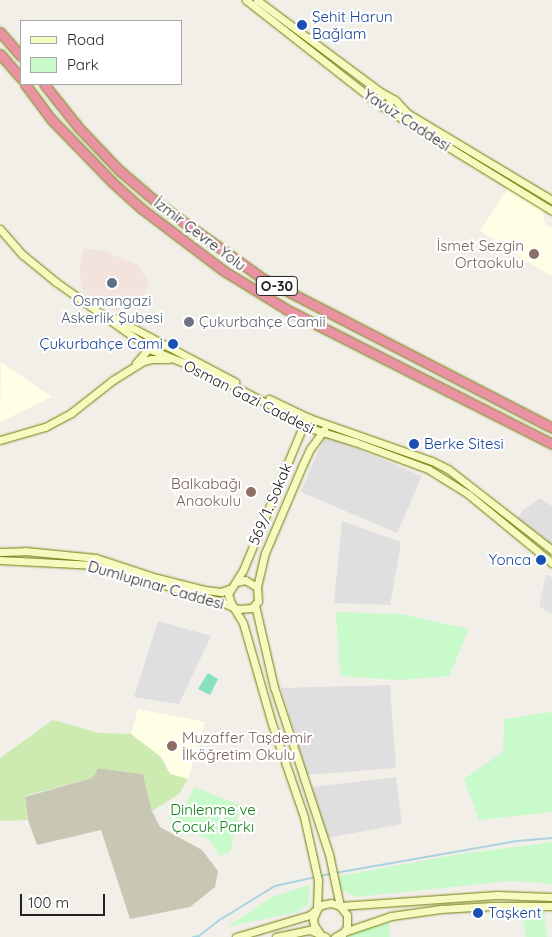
<!DOCTYPE html>
<meta charset="utf-8">
<style>
body{margin:0}
#map{position:relative;width:552px;height:937px;overflow:hidden;background:#f2efe9;font-family:Quicksand,sans-serif}
div>[style]{position:absolute}
.residential>*{inset:0;background:#e0dfdf;transform-origin:0 0}
.education>*{inset:0;background:#ffffe5}
.military>*{inset:0;background:#f3e3dd}
.construction>*{inset:0;background:#c7c7b4}
.grass>*{inset:0;background:#cdebb0}
.park>*{inset:0;background:#c8facc}
.pitch>*{inset:0;background:#88e0be}
.parking>*{inset:0;background:#e2e2e2}
.stream>*{height:2px;margin:-1px;padding:0 1px;transform-origin:1px;border-radius:1px;background:#aad3df}
.roads{filter:drop-shadow(0 0 1px #707d05) drop-shadow(0 0 1px #707d05)}
.secondary>*{height:7px;margin:-3.5px;padding:0 3.5px;transform-origin:3.5px;border-radius:3.5px;background:#f7fabf}
.secondary>.ring{margin:-3.5px;padding:0;box-sizing:content-box;background:none;border:7px solid #f7fabf;border-radius:50%}
.highway>*{height:9px;margin:-4.5px;padding:0 4.5px;transform-origin:4.5px;border-radius:4.5px;background:#e892a2}
.dots>*{width:14px;height:14px;translate:-50% -50%;box-sizing:border-box;border:2px solid #fff;border-radius:50%}
span{translate:-50% -50%;white-space:nowrap;text-align:center;line-height:1.15;-webkit-text-stroke:4.5px #fff;paint-order:stroke}
.shield-label span{padding:1px 4px;background:#fff;border:1px solid;border-radius:4px;-webkit-text-stroke-width:0}
.shield-label{font-size:14px;color:#222;font-weight:700}
.transit-label{font-size:15px;color:#164399}
.left{translate:0 -50%;text-align:left}
.right{translate:-100% -50%;text-align:right}
.street-label{font-size:15px;color:#222}
.education-label{font-size:15px;color:#785e54}
.service-label{font-size:15px;color:#4e5e75}
.worship-label{font-size:15px;color:#5b616d}
.park-label{font-size:15px;color:#0c8416}
.legend{position:absolute;left:20px;top:20px;width:162px;height:65px;box-sizing:border-box;background:#fff;border:1px solid #a7a7a7;margin:0;padding:6px 9px;list-style:none;font-size:15px;color:#222}
.legend li{display:flex;align-items:center;gap:10px;height:25px}
.legend b{width:25px;border:1px solid #a7a7a7}
.scale{position:absolute;left:20px;top:894px;width:85px;height:22px;box-sizing:border-box;border:2px solid #222;border-top:0;padding-left:6px;font-size:15px;line-height:18px;white-space:nowrap;color:#222;-webkit-text-stroke:4px #fff;paint-order:stroke}
</style>
<div id="map">
<div class="residential">
<div style="left:325px;top:435px;width:105px;height:62px;rotate:23deg"></div>
<div style="clip-path:polygon(540px 498px,552px 506px,552px 548px,518px 518px,523px 510px)"></div>
<div style="clip-path:polygon(342px 521px,401px 542px,390px 605px,334px 603px)"></div>
<div style="clip-path:polygon(158px 621px,211px 636px,179px 704px,134px 697px)"></div>
<div style="clip-path:polygon(390px 685px,396px 768px,307px 775px,281px 688px)"></div>
<div style="clip-path:polygon(396px 777px,402px 824px,327px 838px,312px 787px)"></div>
</div>
<div class="education">
<div style="clip-path:polygon(508px 188px,543px 210px,545px 224px,552px 228px,552px 277px,480px 231px)"></div>
<div style="clip-path:polygon(1px 362px,52px 397px,0 422px)"></div>
<div style="clip-path:polygon(138px 709px,205px 722px,188px 779px,170px 774px,161px 757px,131px 734px)"></div>
</div>
<div class="military">
<div style="clip-path:polygon(84px 249px,101px 250px,139px 265px,149px 284px,136px 310px,130px 305px,122px 314px,83px 292px,79px 270px)"></div>
</div>
<div class="construction">
<div style="clip-path:polygon(98px 768px,143px 774px,152px 811px,160px 827px,202px 850px,218px 871px,215px 887px,190px 907px,130px 919px,101px 830px,37px 845px,28px 820px,25px 797px,92px 778px)"></div>
</div>
<div class="grass">
<div style="clip-path:polygon(53px 720px,99px 733px,131px 734px,161px 757px,170px 774px,188px 779px,179px 794px,152px 811px,143px 774px,98px 768px,92px 778px,25px 796px,28px 820px,0 821px,0 758px)"></div>
</div>
<div class="park">
<div style="clip-path:polygon(336px 612px,400px 614px,469px 629px,449px 676px,398px 680px,340px 676px)"></div>
<div style="clip-path:polygon(552px 712px,552px 812px,479px 820px,464px 779px,503px 752px,504px 719px)"></div>
<div style="clip-path:polygon(194px 787px,240px 805px,230px 852px,220px 856px,209px 840px,167px 817px,185px 806px)"></div>
<div style="clip-path:polygon(552px 842px,552px 884px,511px 881px,356px 897px,340px 889px,340px 876px,454px 855px)"></div>
<div style="clip-path:polygon(309px 885px,309px 904px,297px 912px,227px 927px,272px 897px)"></div>
<div style="clip-path:polygon(544px 911px,547px 937px,526px 937px,522px 912px)"></div>
<div style="clip-path:polygon(389px 923px,390px 937px,348px 937px,353px 932px)"></div>
</div>
<div class="pitch">
<div style="clip-path:polygon(208px 673px,218px 679px,210px 695px,198px 689px)"></div>
</div>
<div class="parking">
<div style="clip-path:polygon(546px 574px,552px 577px,552px 614px,539px 606px)"></div>
</div>
<div class="stream">
<div style="left:335px;top:873px;width:185px;rotate:-10deg"></div>
<div style="left:517px;top:841px;width:35px;rotate:-5deg"></div>
<div style="left:320px;top:876px;width:10px;rotate:-11deg"></div>
<div style="left:193px;top:937px;width:6px;rotate:-9deg"></div>
<div style="left:199px;top:936px;width:24px;rotate:-38deg"></div>
<div style="left:218px;top:921px;width:67px;rotate:-31.6deg"></div>
<div style="left:275px;top:886px;width:42px;rotate:-12.4deg"></div>
</div>
<div class="roads">
<div class="secondary">
<div style="left:246px;top:0;width:170px;rotate:38.1deg"></div>
<div style="left:380px;top:105px;width:202px;rotate:31.6deg"></div>
<div style="left:257px;top:0;width:152px;rotate:36.7deg"></div>
<div style="left:379px;top:91px;width:18px;rotate:29deg"></div>
<div style="left:395px;top:100px;width:18px;rotate:47deg"></div>
<div style="left:407px;top:113px;width:169px;rotate:31deg"></div>
<div class="ring" style="left:378px;top:95px;width:5px;height:5px"></div>
<div style="left:0;top:229px;width:35px;rotate:49deg"></div>
<div style="left:23px;top:255px;width:43px;rotate:39.3deg"></div>
<div style="left:56px;top:282px;width:118px;rotate:35.3deg"></div>
<div style="left:152px;top:350px;width:59px;rotate:21.8deg"></div>
<div style="left:207px;top:372px;width:102px;rotate:27.6deg"></div>
<div style="left:297px;top:419px;width:9px;rotate:49deg"></div>
<div style="left:303px;top:426px;width:54px;rotate:17.1deg"></div>
<div style="left:355px;top:442px;width:78px;rotate:20.3deg"></div>
<div style="left:428px;top:469px;width:47px;rotate:32deg"></div>
<div style="left:468px;top:494px;width:109px;rotate:39.4deg"></div>
<div style="left:116px;top:319px;width:135px;rotate:27.9deg"></div>
<div style="left:136px;top:363px;width:20px;rotate:-49deg"></div>
<div style="left:149px;top:348px;width:17px;rotate:-10deg"></div>
<div style="left:269px;top:399px;width:44px;rotate:25.4deg"></div>
<div style="left:309px;top:418px;width:130px;rotate:19.3deg"></div>
<div style="left:432px;top:461px;width:18px;rotate:27deg"></div>
<div style="left:448px;top:469px;width:132px;rotate:37.9deg"></div>
<div style="left:309px;top:418px;width:10px;rotate:127deg"></div>
<div style="left:303px;top:426px;width:156px;rotate:112.6deg"></div>
<div style="left:243px;top:570px;width:28px;rotate:122deg"></div>
<div style="left:228px;top:594px;width:9px;rotate:72deg"></div>
<div style="left:231px;top:603px;width:23px;rotate:59deg"></div>
<div style="left:243px;top:623px;width:105px;rotate:74deg"></div>
<div style="left:272px;top:724px;width:98px;rotate:71deg"></div>
<div style="left:304px;top:817px;width:65px;rotate:77.5deg"></div>
<div style="left:318px;top:880px;width:29px;rotate:92deg"></div>
<div style="left:317px;top:909px;width:11px;rotate:112deg"></div>
<div style="left:313px;top:919px;width:6px;rotate:81deg"></div>
<div style="left:314px;top:925px;width:11px;rotate:56deg"></div>
<div style="left:0;top:440px;width:47px;rotate:-16.1deg"></div>
<div style="left:45px;top:427px;width:30px;rotate:-28deg"></div>
<div style="left:71px;top:413px;width:53px;rotate:-38.2deg"></div>
<div style="left:113px;top:380px;width:36px;rotate:-32deg"></div>
<div style="left:143px;top:361px;width:9px;rotate:-13deg"></div>
<div style="left:152px;top:359px;width:17px"></div>
<div style="left:0;top:552px;width:25px;rotate:-2deg"></div>
<div style="left:25px;top:551px;width:71px;rotate:5.6deg"></div>
<div style="left:96px;top:558px;width:64px;rotate:18.2deg"></div>
<div style="left:157px;top:578px;width:49px;rotate:14deg"></div>
<div style="left:205px;top:590px;width:16px;rotate:7deg"></div>
<div style="left:221px;top:592px;width:9px;rotate:-21deg"></div>
<div style="left:0;top:560px;width:95px;rotate:3deg"></div>
<div style="left:95px;top:565px;width:129px;rotate:16.2deg"></div>
<div style="left:219px;top:601px;width:21px;rotate:23deg"></div>
<div style="left:238px;top:609px;width:14px;rotate:-4deg"></div>
<div style="left:252px;top:608px;width:9px;rotate:-49deg"></div>
<div style="left:258px;top:601px;width:14px;rotate:-94deg"></div>
<div style="left:257px;top:587px;width:14px;rotate:-150deg"></div>
<div style="left:245px;top:580px;width:9px;rotate:167deg"></div>
<div style="left:257px;top:587px;width:35px;rotate:-77deg"></div>
<div style="left:265px;top:553px;width:97px;rotate:-66.9deg"></div>
<div style="left:303px;top:464px;width:17px;rotate:-65deg"></div>
<div style="left:310px;top:449px;width:24px;rotate:-54deg"></div>
<div style="left:255px;top:605px;width:84px;rotate:77deg"></div>
<div style="left:274px;top:687px;width:176px;rotate:71.8deg"></div>
<div style="left:329px;top:854px;width:53px;rotate:78.1deg"></div>
<div style="left:340px;top:906px;width:11px;rotate:52deg"></div>
<div style="left:347px;top:915px;width:12px;rotate:90deg"></div>
<div style="left:347px;top:927px;width:12px;rotate:121deg"></div>
<div style="left:236px;top:937px;width:77px;rotate:-16.6deg"></div>
<div style="left:310px;top:915px;width:15px;rotate:-42deg"></div>
<div style="left:321px;top:905px;width:10px;rotate:-11deg"></div>
<div style="left:331px;top:903px;width:9px;rotate:18deg"></div>
<div style="left:340px;top:906px;width:157px;rotate:-4deg"></div>
<div style="left:497px;top:895px;width:55px;rotate:2.1deg"></div>
<div style="left:276px;top:937px;width:35px;rotate:-12deg"></div>
<div style="left:310px;top:930px;width:17px;rotate:24deg"></div>
<div style="left:335px;top:937px;width:10px;rotate:-29deg"></div>
<div style="left:344px;top:932px;width:50px;rotate:-18.8deg"></div>
<div style="left:391px;top:916px;width:50px;rotate:-8deg"></div>
<div style="left:441px;top:909px;width:50px;rotate:-3.4deg"></div>
<div style="left:491px;top:906px;width:61px"></div>
</div>
<div class="highway">
<div style="left:0;top:32px;width:32px;rotate:49deg"></div>
<div style="left:0;top:54px;width:32px;rotate:49deg"></div>
<div style="left:25px;top:84px;width:44px;rotate:53.4deg"></div>
<div style="left:51px;top:119px;width:89px;rotate:45.9deg"></div>
<div style="left:113px;top:183px;width:39px;rotate:42deg"></div>
<div style="left:142px;top:209px;width:103px;rotate:37.1deg"></div>
<div style="left:224px;top:271px;width:73px;rotate:31.5deg"></div>
<div style="left:286px;top:309px;width:298px;rotate:26.9deg"></div>
<div style="left:44px;top:84px;width:56px;rotate:51.5deg"></div>
<div style="left:79px;top:128px;width:58px;rotate:46.4deg"></div>
<div style="left:119px;top:170px;width:54px;rotate:40.5deg"></div>
<div style="left:160px;top:205px;width:125px;rotate:35.6deg"></div>
<div style="left:262px;top:278px;width:326px;rotate:27.3deg"></div>
</div>
</div>
<div class="dots">
<div style="left:302px;top:25px;background:#1a4fb4"></div>
<div style="left:534px;top:254px;background:#8d6e63"></div>
<div style="left:112px;top:283px;background:#5c6f8a"></div>
<div style="left:189px;top:322px;background:#6b7280"></div>
<div style="left:173px;top:344px;background:#1a4fb4"></div>
<div style="left:414px;top:444px;background:#1a4fb4"></div>
<div style="left:251px;top:492px;background:#8d6e63"></div>
<div style="left:541px;top:560px;background:#1a4fb4"></div>
<div style="left:172px;top:746px;background:#8d6e63"></div>
<div style="left:478px;top:913px;background:#1a4fb4"></div>
</div>
<div class="shield-label">
<span style="left:277px;top:286px">O-30</span>
</div>
<div class="transit-label">
<span class="left" style="left:312px;top:25px">Şehit Harun<br>Bağlam</span>
<span class="right" style="left:163px;top:344px">Çukurbahçe Cami</span>
<span class="left" style="left:424px;top:444px">Berke Sitesi</span>
<span class="right" style="left:531px;top:560px">Yonca</span>
<span class="left" style="left:488px;top:913px">Taşkent</span>
</div>
<div class="street-label">
<span style="left:407px;top:120px;rotate:33deg">Yavuz Caddesi</span>
<span style="left:200px;top:234px;rotate:37deg">İzmir Çevre Yolu</span>
<span style="left:249px;top:397px;rotate:27deg">Osman Gazi Caddesi</span>
<span style="left:270px;top:504px;rotate:-67deg">569/1. Sokak</span>
<span style="left:156px;top:585px;rotate:16deg">Dumlupınar Caddesi</span>
</div>
<div class="education-label">
<span class="right" style="left:524px;top:254px">İsmet Sezgin<br>Ortaokulu</span>
<span class="right" style="left:241px;top:492px">Balkabağı<br>Anaokulu</span>
<span class="left" style="left:182px;top:746px">Muzaffer Taşdemir<br>İlköğretim Okulu</span>
</div>
<div class="service-label">
<span style="left:112px;top:309px">Osmangazi<br>Askerlik Şubesi</span>
</div>
<div class="worship-label">
<span class="left" style="left:199px;top:322px">Çukurbahçe Camii</span>
</div>
<div class="park-label">
<span style="left:213px;top:818px">Dinlenme ve<br>Çocuk Parkı</span>
</div>
<ul class="legend">
<li><b style="height:6px;background:#f7fabf"></b>Road</li>
<li><b style="height:14px;background:#c8facc"></b>Park</li>
</ul>
<div class="scale">100 m</div>
</div>
